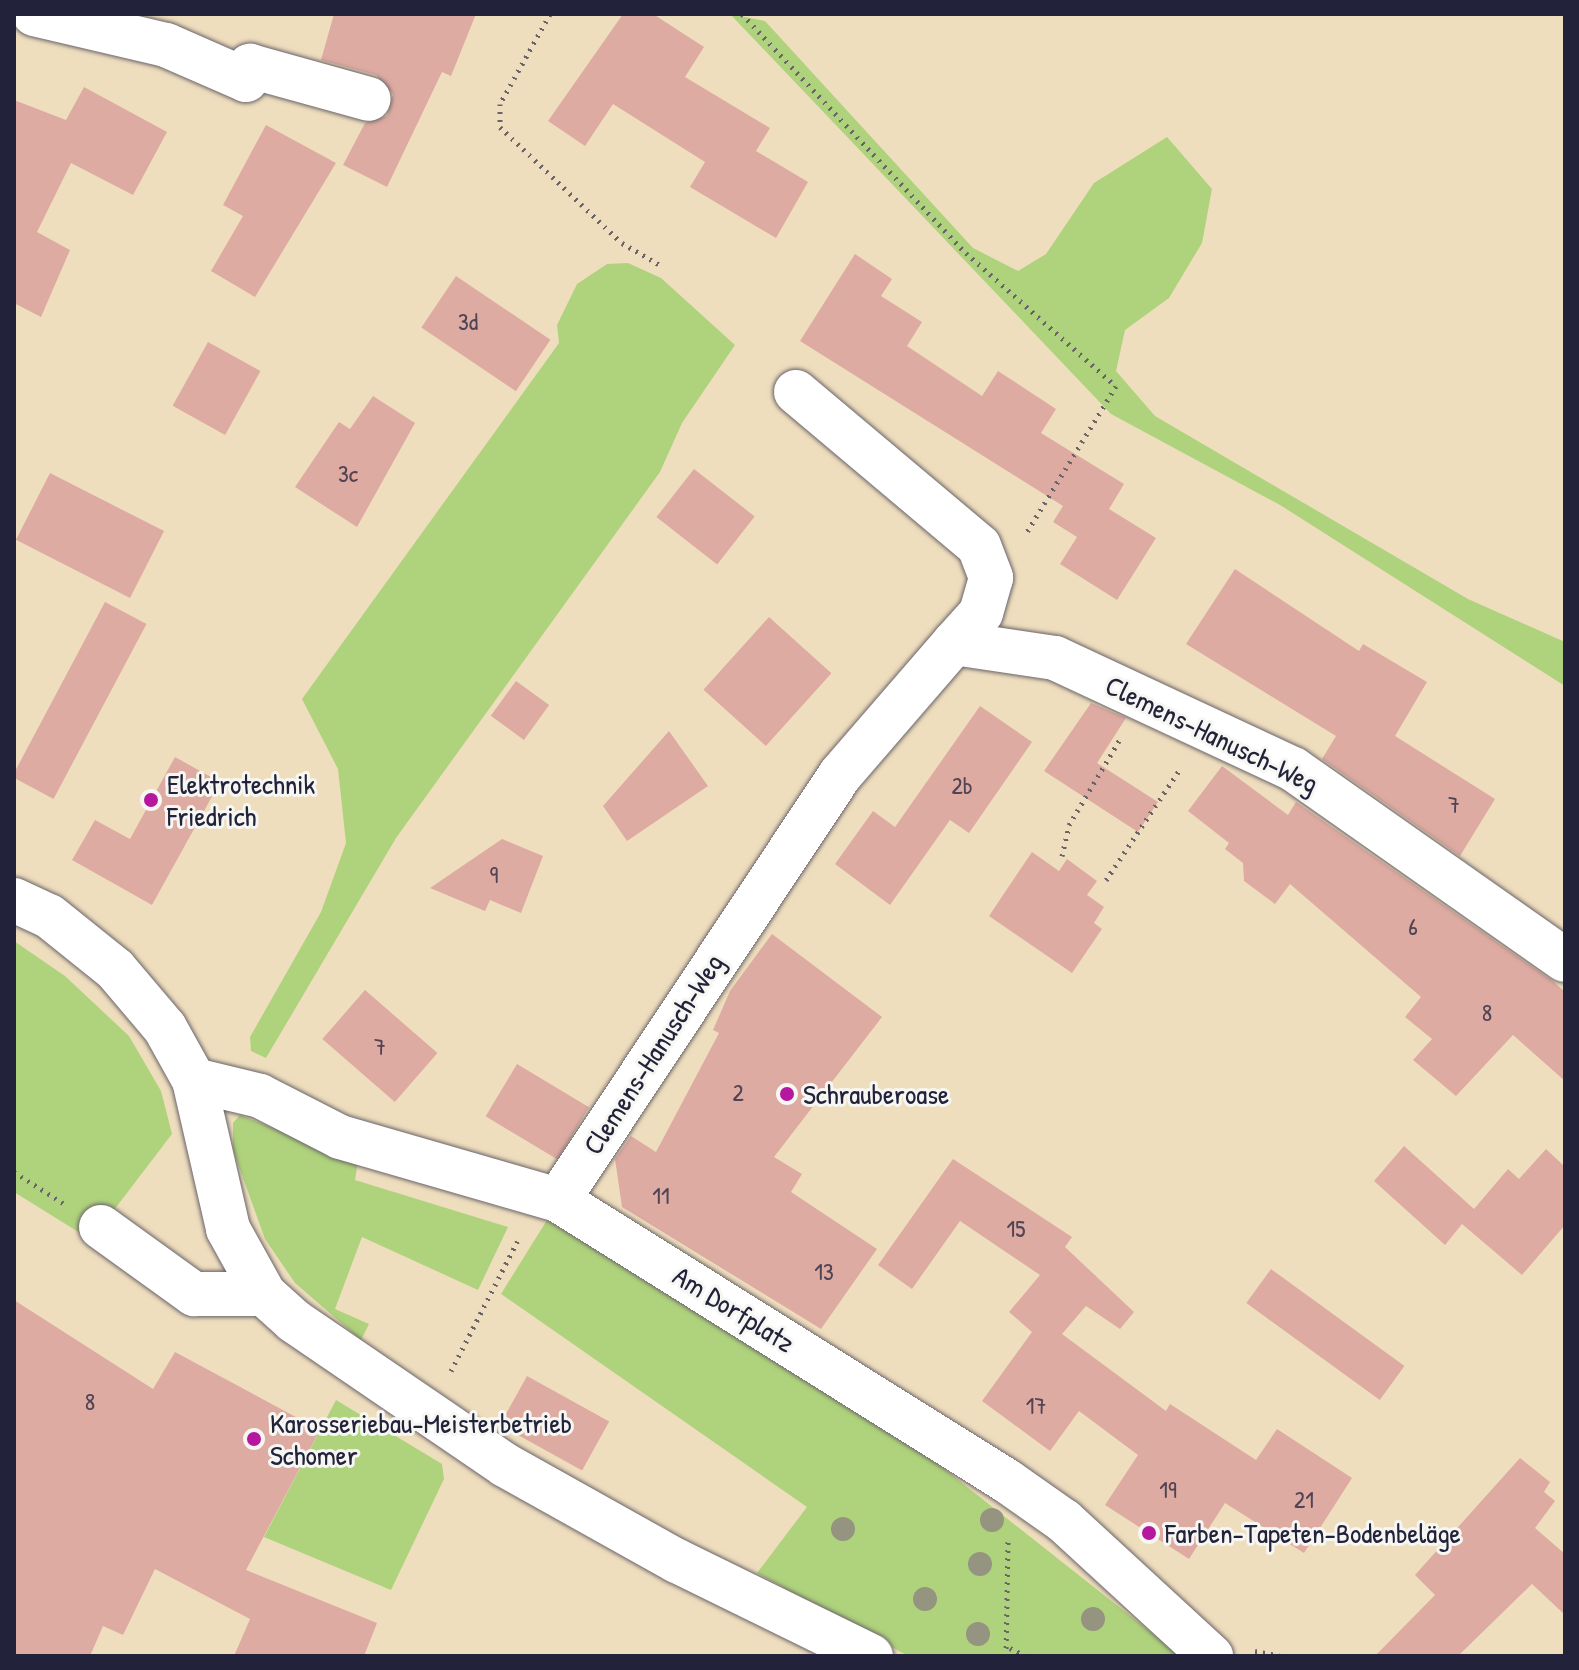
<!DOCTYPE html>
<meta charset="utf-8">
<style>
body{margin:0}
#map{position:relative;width:1579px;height:1670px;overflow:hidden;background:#efdebe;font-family:"Patrick Hand",sans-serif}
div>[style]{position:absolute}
.green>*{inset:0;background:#afd37c}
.building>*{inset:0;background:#deaba2;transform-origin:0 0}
.path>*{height:5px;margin-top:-2.5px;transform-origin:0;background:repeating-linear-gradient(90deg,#6a6469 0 2px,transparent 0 8px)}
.roads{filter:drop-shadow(0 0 2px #6a6469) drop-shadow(0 0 2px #6a6469)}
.minor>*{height:44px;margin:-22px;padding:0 22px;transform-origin:22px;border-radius:22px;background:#fff}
.trees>*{width:24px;height:24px;margin:-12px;border-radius:50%;background:#959480}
.dots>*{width:22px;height:22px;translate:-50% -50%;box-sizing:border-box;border:4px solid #f6f6f2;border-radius:50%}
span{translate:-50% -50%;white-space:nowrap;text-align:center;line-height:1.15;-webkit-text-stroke:6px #f6f6f2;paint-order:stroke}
.number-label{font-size:24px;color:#514455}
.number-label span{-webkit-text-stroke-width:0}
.street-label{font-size:28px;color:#22223b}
.poi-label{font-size:28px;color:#22223b}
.left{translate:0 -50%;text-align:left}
.frame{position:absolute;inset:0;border:16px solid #22223b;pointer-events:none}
</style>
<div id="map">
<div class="green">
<div style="clip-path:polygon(730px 14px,765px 21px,973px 248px,1018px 271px,1046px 254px,1094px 183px,1167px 137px,1212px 189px,1202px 243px,1169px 298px,1125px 330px,1116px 371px,1155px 416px,1468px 599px,1565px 642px,1565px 686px,1280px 505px,1111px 414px)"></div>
<div style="clip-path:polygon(628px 263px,661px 278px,735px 345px,682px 423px,660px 472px,396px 838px,266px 1058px,251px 1051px,250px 1037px,321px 912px,346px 843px,338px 769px,302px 699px,559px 343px,557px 325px,577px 284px,607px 264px)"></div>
<div style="clip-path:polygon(14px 941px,65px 976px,129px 1036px,161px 1091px,172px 1134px,101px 1227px,80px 1233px,14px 1192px)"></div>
<div style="clip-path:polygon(240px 1115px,358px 1161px,355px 1180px,508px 1227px,478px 1290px,362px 1237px,335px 1309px,369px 1324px,361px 1340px,295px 1283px,265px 1239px,233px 1150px,233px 1123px)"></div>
<div style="clip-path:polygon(547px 1220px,876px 1415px,1181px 1656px,908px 1656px,757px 1573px,807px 1507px,501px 1294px)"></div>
<div style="clip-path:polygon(336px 1400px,442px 1464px,444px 1479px,391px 1590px,264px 1537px)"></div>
</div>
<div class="building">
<div style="clip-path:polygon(334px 14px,476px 14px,451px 76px,442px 72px,387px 187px,343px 165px,365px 123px,387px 116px,393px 94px,376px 75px,321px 60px)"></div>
<div style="clip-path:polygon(623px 14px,653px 14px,704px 47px,685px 77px,770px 128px,756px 151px,808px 182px,776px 238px,690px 187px,705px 162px,613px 104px,585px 146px,548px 121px)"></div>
<div style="clip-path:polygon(84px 87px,167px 132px,133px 195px,71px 163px,37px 232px,70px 250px,41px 317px,14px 303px,14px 100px,66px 120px)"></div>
<div style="clip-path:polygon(266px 125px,336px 163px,255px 297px,211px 271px,243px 216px,223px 205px)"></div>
<div style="clip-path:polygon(855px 254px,892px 279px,881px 296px,922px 322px,907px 346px,982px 396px,998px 371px,1056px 409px,1041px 433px,1124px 484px,1109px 509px,1156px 538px,1117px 600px,1060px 564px,1077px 537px,1053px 522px,1063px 506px,800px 341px)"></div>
<div style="left:456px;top:276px;width:114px;height:62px;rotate:34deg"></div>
<div style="left:208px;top:342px;width:60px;height:73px;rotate:29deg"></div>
<div style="clip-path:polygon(373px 396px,415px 423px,357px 527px,295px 487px,339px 422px,350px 429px)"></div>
<div style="left:694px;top:469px;width:77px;height:61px;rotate:38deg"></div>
<div style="left:50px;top:473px;width:128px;height:75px;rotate:27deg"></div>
<div style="clip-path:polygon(1235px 569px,1359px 651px,1363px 644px,1427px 682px,1395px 736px,1495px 799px,1460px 856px,1322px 759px,1336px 736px,1186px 644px)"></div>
<div style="left:105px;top:602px;width:47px;height:198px;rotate:28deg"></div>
<div style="left:769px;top:617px;width:84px;height:98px;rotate:42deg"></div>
<div style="left:516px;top:681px;width:41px;height:43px;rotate:36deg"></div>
<div style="clip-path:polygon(1091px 703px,1126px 718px,1097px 763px,1158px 802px,1138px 832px,1044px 771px)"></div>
<div style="clip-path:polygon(980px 706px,1032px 742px,969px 833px,950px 820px,890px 905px,835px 864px,873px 811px,895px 827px)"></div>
<div style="clip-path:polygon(669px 731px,708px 786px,627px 841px,603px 806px)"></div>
<div style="clip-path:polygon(175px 757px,220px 782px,152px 905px,72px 860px,95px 820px,130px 839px)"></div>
<div style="clip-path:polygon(1222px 766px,1288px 815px,1296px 802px,1554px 982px,1565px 992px,1565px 1081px,1513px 1035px,1456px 1096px,1413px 1060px,1432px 1039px,1405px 1017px,1421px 997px,1290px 884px,1275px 904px,1244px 881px,1243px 863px,1225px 849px,1229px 843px,1188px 811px)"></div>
<div style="clip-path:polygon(502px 839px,543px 856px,521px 913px,490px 900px,485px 911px,430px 888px)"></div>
<div style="clip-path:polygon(1032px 852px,1059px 871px,1067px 859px,1097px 881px,1087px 895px,1104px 907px,1094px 923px,1102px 929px,1072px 973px,989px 916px)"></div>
<div style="clip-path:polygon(772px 934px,882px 1017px,774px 1157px,802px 1174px,791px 1192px,877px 1249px,821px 1329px,622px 1207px,615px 1159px,631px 1136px,656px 1152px,719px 1033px,713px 1030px,730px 991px)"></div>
<div style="left:365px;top:990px;width:96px;height:65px;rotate:41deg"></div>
<div style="left:517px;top:1064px;width:84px;height:61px;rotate:31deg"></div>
<div style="clip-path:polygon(1404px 1146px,1474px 1209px,1508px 1169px,1519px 1179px,1546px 1149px,1565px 1167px,1565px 1225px,1522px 1275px,1462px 1224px,1445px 1245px,1374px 1181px)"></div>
<div style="clip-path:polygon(953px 1159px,1072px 1237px,1065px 1247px,1134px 1312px,1120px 1329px,1086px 1306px,1062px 1334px,1166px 1411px,1170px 1404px,1256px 1460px,1277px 1429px,1352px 1478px,1304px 1553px,1225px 1503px,1189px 1559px,1105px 1505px,1138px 1455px,1079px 1411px,1050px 1451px,982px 1401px,1032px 1332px,1009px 1312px,1040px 1275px,960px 1221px,912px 1289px,878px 1265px)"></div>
<div style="left:1271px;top:1269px;width:165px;height:42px;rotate:36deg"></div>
<div style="clip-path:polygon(14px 1300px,153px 1389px,175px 1352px,320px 1430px,246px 1570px,377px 1623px,364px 1656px,234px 1656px,250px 1619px,155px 1569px,123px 1635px,103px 1626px,90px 1656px,14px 1656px)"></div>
<div style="left:527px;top:1376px;width:94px;height:56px;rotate:29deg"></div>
<div style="clip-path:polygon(1520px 1458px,1550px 1482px,1544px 1492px,1555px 1501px,1535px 1528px,1565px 1554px,1565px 1615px,1532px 1584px,1458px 1656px,1375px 1656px,1435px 1595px,1415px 1575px)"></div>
</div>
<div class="path">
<div style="left:550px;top:14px;width:103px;rotate:119.1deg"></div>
<div style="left:500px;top:104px;width:23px;rotate:90deg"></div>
<div style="left:500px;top:127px;width:168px;rotate:43.6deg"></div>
<div style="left:622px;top:243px;width:44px;rotate:30.1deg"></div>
<div style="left:742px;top:14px;width:328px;rotate:46.9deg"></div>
<div style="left:966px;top:253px;width:200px;rotate:41.6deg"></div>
<div style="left:1116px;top:386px;width:175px;rotate:121.4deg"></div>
<div style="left:1062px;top:856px;width:32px;rotate:-77deg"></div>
<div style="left:1069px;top:825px;width:100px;rotate:-59.3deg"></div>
<div style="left:1106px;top:880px;width:133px;rotate:-56.3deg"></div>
<div style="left:14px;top:1172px;width:58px;rotate:32.3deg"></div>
<div style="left:451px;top:1371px;width:149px;rotate:-62.9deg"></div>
<div style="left:1010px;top:1648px;width:17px;rotate:28deg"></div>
<div style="left:1255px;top:1651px;width:26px;rotate:11deg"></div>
<div style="left:1006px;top:1656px;width:118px;rotate:-89deg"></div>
</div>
<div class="roads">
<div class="minor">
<div style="left:34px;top:14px;width:136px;rotate:13.2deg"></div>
<div style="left:166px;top:45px;width:87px;rotate:23.6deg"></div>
<div style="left:246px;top:80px;width:15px;rotate:-74deg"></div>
<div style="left:250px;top:66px;width:123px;rotate:15.5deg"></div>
<div style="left:796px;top:392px;width:239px;rotate:40.1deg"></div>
<div style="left:979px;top:546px;width:34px;rotate:69deg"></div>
<div style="left:991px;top:578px;width:36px;rotate:106deg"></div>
<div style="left:981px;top:613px;width:40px;rotate:132deg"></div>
<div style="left:14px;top:900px;width:38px;rotate:25deg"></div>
<div style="left:49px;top:916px;width:85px;rotate:38.8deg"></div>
<div style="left:115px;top:969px;width:77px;rotate:49.7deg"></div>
<div style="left:165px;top:1028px;width:60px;rotate:60.9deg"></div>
<div style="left:194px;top:1080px;width:153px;rotate:77.1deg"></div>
<div style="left:228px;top:1229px;width:74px;rotate:61deg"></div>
<div style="left:264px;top:1294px;width:40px;rotate:42deg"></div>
<div style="left:294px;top:1321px;width:255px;rotate:34.3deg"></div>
<div style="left:505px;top:1465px;width:197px;rotate:29.2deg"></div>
<div style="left:677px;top:1561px;width:216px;rotate:26.1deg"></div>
<div style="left:194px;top:1080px;width:68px;rotate:13.6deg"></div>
<div style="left:260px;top:1096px;width:90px;rotate:27.1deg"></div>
<div style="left:340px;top:1137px;width:227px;rotate:16.1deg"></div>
<div style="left:558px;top:1200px;width:530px;rotate:32.04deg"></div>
<div style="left:1007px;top:1481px;width:70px;rotate:35.1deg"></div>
<div style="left:1064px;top:1521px;width:200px;rotate:42.6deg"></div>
<div style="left:558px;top:1200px;width:510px;rotate:-56.43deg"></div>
<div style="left:840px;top:775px;width:174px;rotate:-49.2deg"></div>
<div style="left:954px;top:643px;width:102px;rotate:8.4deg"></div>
<div style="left:1055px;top:658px;width:263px;rotate:25deg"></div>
<div style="left:1293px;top:769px;width:332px;rotate:35.1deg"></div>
<div style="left:101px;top:1227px;width:115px;rotate:35.8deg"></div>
<div style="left:194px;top:1294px;width:70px"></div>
</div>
</div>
<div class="trees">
<div style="left:992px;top:1520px"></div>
<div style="left:843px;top:1529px"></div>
<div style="left:980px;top:1564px"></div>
<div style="left:925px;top:1599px"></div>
<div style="left:1093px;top:1619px"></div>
<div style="left:978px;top:1634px"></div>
</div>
<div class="dots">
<div style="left:151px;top:800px;background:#b5179e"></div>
<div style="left:787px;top:1094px;background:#b5179e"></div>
<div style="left:254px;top:1439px;background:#b5179e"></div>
<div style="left:1149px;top:1533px;background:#b5179e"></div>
</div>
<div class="number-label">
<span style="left:468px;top:322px">3d</span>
<span style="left:348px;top:474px">3c</span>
<span style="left:962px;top:786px">2b</span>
<span style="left:1454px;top:805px">7</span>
<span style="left:494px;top:875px">9</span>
<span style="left:1413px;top:927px">6</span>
<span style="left:1487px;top:1013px">8</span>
<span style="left:380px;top:1047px">7</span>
<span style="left:738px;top:1093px">2</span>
<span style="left:661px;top:1196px">11</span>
<span style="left:1016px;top:1229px">15</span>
<span style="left:824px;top:1272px">13</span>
<span style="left:90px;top:1402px">8</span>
<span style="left:1036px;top:1406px">17</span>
<span style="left:1168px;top:1490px">19</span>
<span style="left:1304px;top:1500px">21</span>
</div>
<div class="street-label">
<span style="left:1212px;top:734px;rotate:26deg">Clemens-Hanusch-Weg</span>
<span style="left:653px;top:1054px;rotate:-57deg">Clemens-Hanusch-Weg</span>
<span style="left:734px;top:1309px;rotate:32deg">Am Dorfplatz</span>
</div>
<div class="poi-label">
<span class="left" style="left:167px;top:800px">Elektrotechnik<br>Friedrich</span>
<span class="left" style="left:803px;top:1094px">Schrauberoase</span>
<span class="left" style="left:270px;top:1439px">Karosseriebau-Meisterbetrieb<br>Schomer</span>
<span class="left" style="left:1165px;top:1533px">Farben-Tapeten-Bodenbeläge</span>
</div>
<div class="frame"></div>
</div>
